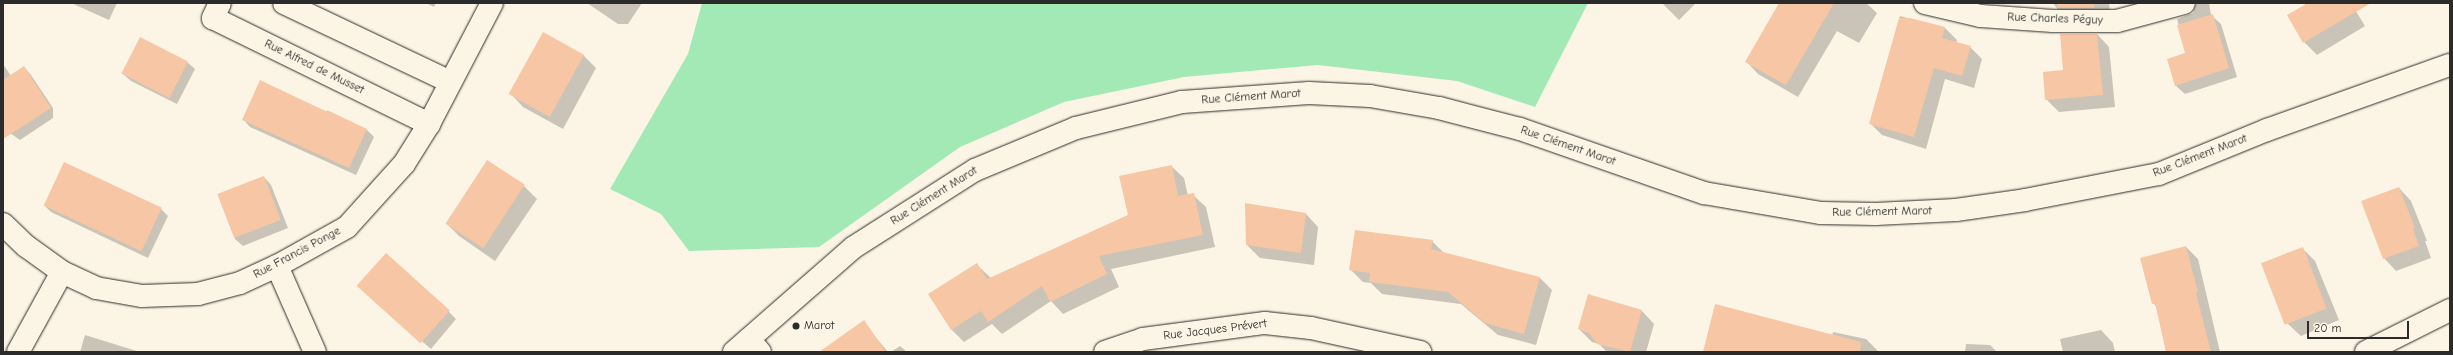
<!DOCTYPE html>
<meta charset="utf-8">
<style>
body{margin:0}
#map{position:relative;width:2453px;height:355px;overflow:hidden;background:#fcf5e5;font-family:"Comic Neue",sans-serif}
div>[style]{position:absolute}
.green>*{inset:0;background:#a2e9b6}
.shadow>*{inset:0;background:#0003}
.building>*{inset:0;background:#f6c6a5;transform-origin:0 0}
.roads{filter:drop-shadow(0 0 1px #2b2b2b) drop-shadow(0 0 1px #2b2b2b)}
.minor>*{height:22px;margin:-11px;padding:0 11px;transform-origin:11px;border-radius:11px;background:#fcf5e5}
.tertiary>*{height:22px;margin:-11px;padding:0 11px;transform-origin:11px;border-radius:11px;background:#fcf5e5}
.dots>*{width:11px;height:11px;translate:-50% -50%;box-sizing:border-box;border:2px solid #fcf5e5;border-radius:50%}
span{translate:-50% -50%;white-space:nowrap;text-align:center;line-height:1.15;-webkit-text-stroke:3px #fcf5e5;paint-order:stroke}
.street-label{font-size:12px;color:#2b2b2b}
.poi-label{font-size:12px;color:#2b2b2b}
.left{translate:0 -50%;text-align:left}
.frame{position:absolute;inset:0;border:4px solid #2b2b2b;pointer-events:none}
.scale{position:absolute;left:2307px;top:321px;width:102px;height:18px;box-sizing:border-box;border:2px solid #2b2b2b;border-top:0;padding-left:5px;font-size:12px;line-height:14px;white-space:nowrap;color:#2b2b2b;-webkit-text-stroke:3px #fcf5e5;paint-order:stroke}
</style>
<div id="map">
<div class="green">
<div style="clip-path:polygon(702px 3px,1588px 3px,1535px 107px,1457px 81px,1318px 65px,1184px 77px,1064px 102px,960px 147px,819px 247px,689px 251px,661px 214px,610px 189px,688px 54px)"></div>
</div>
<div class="shadow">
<div style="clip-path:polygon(71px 3px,117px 3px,109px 20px)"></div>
<div style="clip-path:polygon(426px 3px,436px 3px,434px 7px)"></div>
<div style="clip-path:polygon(587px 3px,586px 3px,642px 3px,628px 24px,618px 24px)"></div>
<div style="clip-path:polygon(1662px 3px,1696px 3px,1679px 20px)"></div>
<div style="clip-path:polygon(1780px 3px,1866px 3px,1877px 13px,1859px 43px,1837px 31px,1798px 97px,1758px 74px,1746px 61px)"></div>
<div style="clip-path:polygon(2053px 3px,2109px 3px,2110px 12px,2062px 15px)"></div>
<div style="clip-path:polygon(2196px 3px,2209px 3px,2211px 15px,2221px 24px,2237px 77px,2185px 94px,2176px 86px,2187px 53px,2177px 19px,2193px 13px)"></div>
<div style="clip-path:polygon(2305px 3px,2351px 3px,2365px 26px,2317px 55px,2304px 42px)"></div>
<div style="clip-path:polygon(1900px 16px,1945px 28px,1957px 40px,1956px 43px,1970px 47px,1982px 59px,1974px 88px,1945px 79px,1926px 149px,1882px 135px,1870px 123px)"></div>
<div style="clip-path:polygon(544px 34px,584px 56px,596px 68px,563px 129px,523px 107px,511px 94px)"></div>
<div style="clip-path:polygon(2097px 34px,2109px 47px,2115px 107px,2059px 112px,2046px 99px,2064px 71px)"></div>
<div style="clip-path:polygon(187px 62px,195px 69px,177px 104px,131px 81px,123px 74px)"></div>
<div style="clip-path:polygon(3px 64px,11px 76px,24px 67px,31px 75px,53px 108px,53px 118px,20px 140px,3px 128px)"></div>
<div style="clip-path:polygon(260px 82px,366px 129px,374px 137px,356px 175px,250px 127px,243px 119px)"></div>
<div style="clip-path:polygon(488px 162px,524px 186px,537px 199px,495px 261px,459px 236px,446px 223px)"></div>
<div style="clip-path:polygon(1171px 166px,1184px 178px,1188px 196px,1193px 195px,1206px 207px,1215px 247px,1111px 269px,1119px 287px,1063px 314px,1051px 301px,1002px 334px,992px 324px,964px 342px,951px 329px,977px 265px,991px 278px,1129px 215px)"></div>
<div style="clip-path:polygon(264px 177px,271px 185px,288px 228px,243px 246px,235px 239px,218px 195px)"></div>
<div style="clip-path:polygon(2399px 188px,2411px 201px,2427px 241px,2425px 241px,2431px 258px,2396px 271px,2384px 258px)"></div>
<div style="clip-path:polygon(44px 205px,161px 209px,168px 216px,148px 258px,51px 212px)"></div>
<div style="clip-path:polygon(1306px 214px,1318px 227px,1314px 265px,1260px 258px,1247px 245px)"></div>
<div style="clip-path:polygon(1432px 241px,1445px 254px,1540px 278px,1552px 290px,1536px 345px,1498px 335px,1461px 304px,1382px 294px,1371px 283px,1363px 282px,1350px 269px)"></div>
<div style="clip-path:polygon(2186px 247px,2198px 259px,2220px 352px,2167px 352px,2157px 307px,2153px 303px)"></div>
<div style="clip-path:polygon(2302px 248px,2315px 261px,2339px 320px,2301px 336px,2288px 324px,2262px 264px)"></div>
<div style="clip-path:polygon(366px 293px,449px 312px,456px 319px,431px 349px)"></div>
<div style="clip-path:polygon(1642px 311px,1654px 324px,1646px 352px,1607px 352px,1599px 344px,1592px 342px,1579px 329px)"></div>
<div style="clip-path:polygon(863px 322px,888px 352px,825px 352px)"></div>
<div style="clip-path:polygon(2101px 330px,2113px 343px,2115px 352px,2063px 352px,2060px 339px)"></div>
<div style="clip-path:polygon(1833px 332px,1866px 339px,1879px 352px,1704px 352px,1832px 336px)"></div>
<div style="clip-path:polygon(85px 335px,140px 352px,141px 352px,80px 352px)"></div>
<div style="clip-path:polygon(1966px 344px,1990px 345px,1997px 352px,1965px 352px)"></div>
<div style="clip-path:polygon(900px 346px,907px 352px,891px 352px)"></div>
</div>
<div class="building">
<div style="clip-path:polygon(1779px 3px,1834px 3px,1786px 85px,1745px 62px)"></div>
<div style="left:2057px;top:3px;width:37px;height:5px"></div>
<div style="clip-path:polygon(2308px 3px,2371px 3px,2303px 43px,2287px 15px)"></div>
<div style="clip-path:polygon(2213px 14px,2229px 68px,2175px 86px,2167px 59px,2185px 53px,2177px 25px)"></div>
<div style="clip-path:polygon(1899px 18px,1910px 18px,1945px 27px,1942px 38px,1971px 46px,1962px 76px,1934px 68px,1914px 137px,1869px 124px)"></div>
<div style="left:543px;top:32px;width:47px;height:71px;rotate:29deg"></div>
<div style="clip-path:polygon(2060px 34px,2097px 34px,2103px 95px,2045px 100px,2043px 72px,2063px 70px)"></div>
<div style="left:140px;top:37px;width:54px;height:41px;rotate:27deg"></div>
<div style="clip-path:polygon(24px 66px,51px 108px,3px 139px,3px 80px)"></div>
<div style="clip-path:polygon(260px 80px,327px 112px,327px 110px,367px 129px,349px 168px,242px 120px)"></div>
<div style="left:487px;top:160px;width:45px;height:76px;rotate:33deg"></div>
<div style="left:64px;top:162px;width:108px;height:48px;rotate:25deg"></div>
<div style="clip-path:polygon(1172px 165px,1178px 196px,1194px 193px,1203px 235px,1099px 256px,1107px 274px,1050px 302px,1042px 286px,988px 322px,981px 311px,951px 330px,928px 294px,977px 263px,987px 279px,1128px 215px,1119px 176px)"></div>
<div style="left:264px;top:176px;width:47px;height:50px;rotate:69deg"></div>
<div style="clip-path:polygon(2399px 187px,2415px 228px,2413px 229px,2419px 246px,2383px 259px,2361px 201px)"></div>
<div style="clip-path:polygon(1245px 203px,1306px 213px,1301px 253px,1246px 245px)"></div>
<div style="clip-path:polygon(1355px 230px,1433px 240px,1431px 249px,1540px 277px,1524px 334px,1485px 323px,1448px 292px,1369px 282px,1370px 273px,1349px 270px)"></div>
<div style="clip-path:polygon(2186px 246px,2198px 292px,2196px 293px,2211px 352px,2166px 352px,2155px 303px,2152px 304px,2140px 258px)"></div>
<div style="left:2303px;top:247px;width:66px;height:45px;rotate:69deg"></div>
<div style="left:386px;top:253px;width:86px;height:44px;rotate:42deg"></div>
<div style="clip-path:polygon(1588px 294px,1642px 310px,1630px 352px,1597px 344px,1589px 333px,1578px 329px)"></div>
<div style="clip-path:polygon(1715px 304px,1861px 342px,1860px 352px,1703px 352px)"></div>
<div style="clip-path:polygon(864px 320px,886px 352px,819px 352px)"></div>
</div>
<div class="roads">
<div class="minor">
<div style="left:220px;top:3px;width:17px;rotate:115deg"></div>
<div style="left:213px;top:18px;width:241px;rotate:26.1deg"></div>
<div style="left:284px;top:3px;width:184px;rotate:25.4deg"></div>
<div style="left:1925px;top:3px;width:57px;rotate:13.1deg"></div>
<div style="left:1981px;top:16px;width:72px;rotate:4deg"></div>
<div style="left:2053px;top:21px;width:64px"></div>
<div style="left:2117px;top:21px;width:69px;rotate:-15deg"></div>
<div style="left:3px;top:224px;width:32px;rotate:44deg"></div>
<div style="left:26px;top:246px;width:44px;rotate:35.8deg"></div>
<div style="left:62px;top:272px;width:38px;rotate:25deg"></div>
<div style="left:96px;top:288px;width:47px;rotate:9.9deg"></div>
<div style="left:142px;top:296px;width:56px;rotate:-2deg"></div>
<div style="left:198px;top:294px;width:43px;rotate:-14.7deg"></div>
<div style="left:240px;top:283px;width:41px;rotate:-24.7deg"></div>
<div style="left:277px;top:266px;width:80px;rotate:-29.1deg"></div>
<div style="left:347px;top:227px;width:85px;rotate:-47.9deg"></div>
<div style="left:404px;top:164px;width:47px;rotate:-58deg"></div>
<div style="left:429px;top:124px;width:136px;rotate:-62.5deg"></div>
<div style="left:277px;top:266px;width:94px;rotate:66.2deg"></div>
<div style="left:749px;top:339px;width:17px;rotate:50deg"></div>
<div style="left:18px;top:352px;width:91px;rotate:-61.2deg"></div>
<div style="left:1105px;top:352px;width:40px;rotate:-18.9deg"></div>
<div style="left:1143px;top:339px;width:123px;rotate:-7.5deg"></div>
<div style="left:1265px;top:323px;width:46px;rotate:6.2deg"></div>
<div style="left:1311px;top:328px;width:112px;rotate:12.4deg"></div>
<div style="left:2366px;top:352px;width:94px;rotate:-26.6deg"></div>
</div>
<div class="tertiary">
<div style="left:734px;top:352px;width:159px;rotate:-41.2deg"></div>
<div style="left:854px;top:247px;width:143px;rotate:-32.5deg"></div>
<div style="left:975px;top:170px;width:109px;rotate:-22.6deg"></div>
<div style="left:1076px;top:128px;width:109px;rotate:-13.8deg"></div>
<div style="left:1182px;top:102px;width:127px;rotate:-4.1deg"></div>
<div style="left:1309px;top:93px;width:61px;rotate:2.8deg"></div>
<div style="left:1370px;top:96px;width:70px;rotate:9.9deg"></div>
<div style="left:1439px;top:108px;width:84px;rotate:14.5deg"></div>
<div style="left:1520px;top:129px;width:195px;rotate:19.2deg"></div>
<div style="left:1704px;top:193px;width:119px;rotate:9.7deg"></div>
<div style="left:1821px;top:213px;width:55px;rotate:1deg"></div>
<div style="left:1876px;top:214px;width:80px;rotate:-2.9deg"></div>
<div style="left:1956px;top:210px;width:70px;rotate:-8.2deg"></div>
<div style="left:2025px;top:200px;width:136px;rotate:-11deg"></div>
<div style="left:2159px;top:174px;width:117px;rotate:-22.2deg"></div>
<div style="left:2267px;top:130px;width:194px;rotate:-19.6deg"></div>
</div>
</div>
<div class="dots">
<div style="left:796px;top:326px;background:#2b2b2b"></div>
</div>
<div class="street-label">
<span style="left:2055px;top:19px;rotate:2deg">Rue Charles Péguy</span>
<span style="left:314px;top:67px;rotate:26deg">Rue Alfred de Musset</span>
<span style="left:1251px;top:97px;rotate:-4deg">Rue Clément Marot</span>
<span style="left:1568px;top:146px;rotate:19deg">Rue Clément Marot</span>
<span style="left:2200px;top:156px;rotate:-21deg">Rue Clément Marot</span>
<span style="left:934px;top:196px;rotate:-32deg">Rue Clément Marot</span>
<span style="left:1882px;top:212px;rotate:-1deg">Rue Clément Marot</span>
<span style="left:297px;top:253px;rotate:-28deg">Rue Francis Ponge</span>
<span style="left:1215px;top:330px;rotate:-7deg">Rue Jacques Prévert</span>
</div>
<div class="poi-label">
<span class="left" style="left:804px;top:326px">Marot</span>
</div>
<div class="frame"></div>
<div class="scale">20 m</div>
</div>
